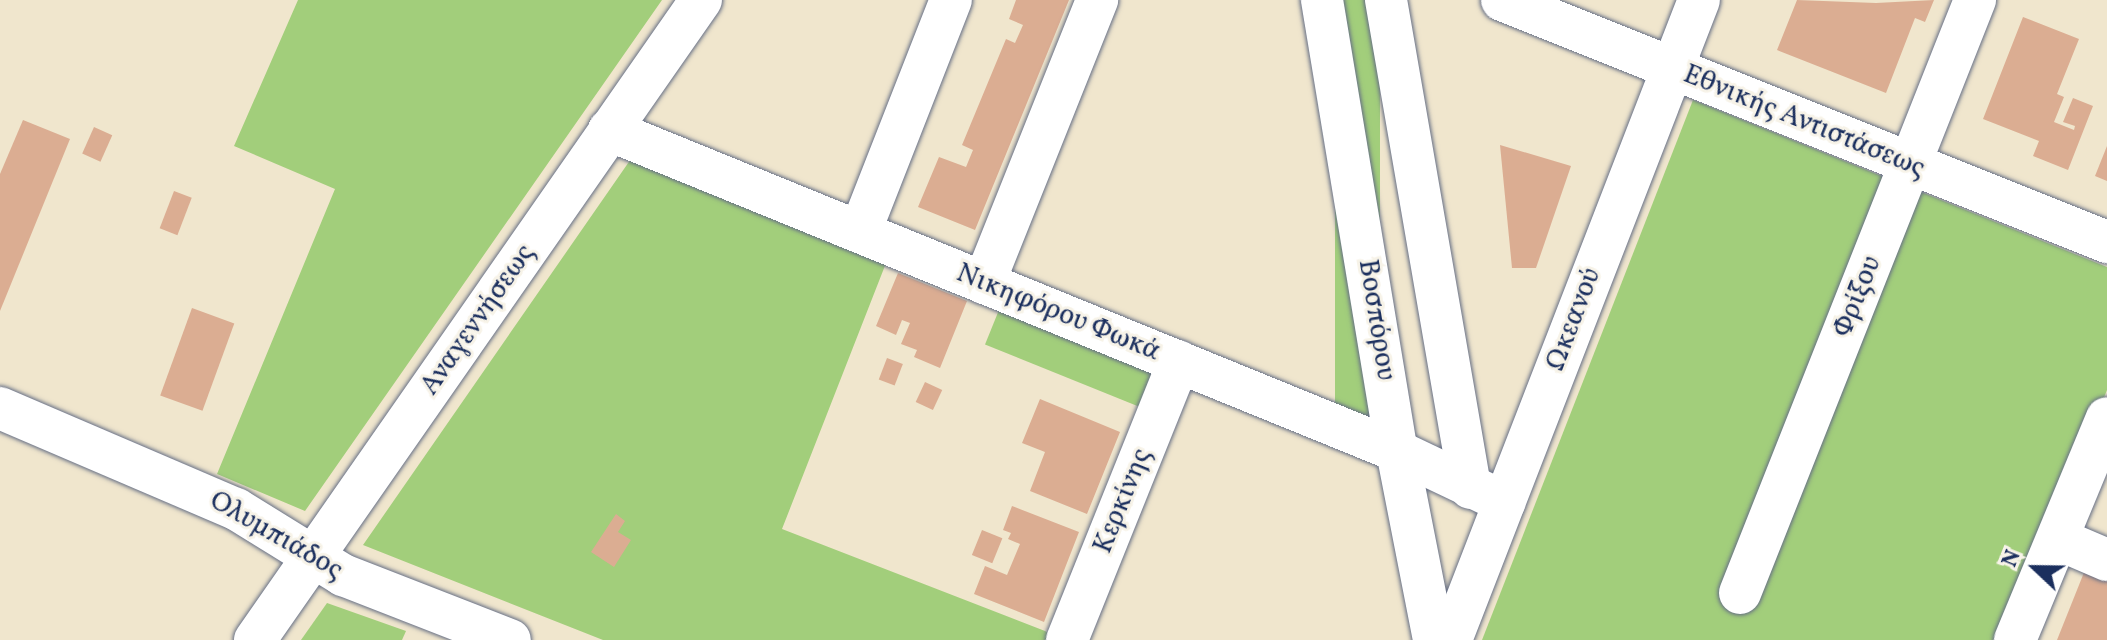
<!DOCTYPE html>
<meta charset="utf-8">
<style>
body{margin:0}
#map{position:relative;width:2107px;height:640px;overflow:hidden;background:#f0e6cd;font-family:Vollkorn,serif}
div>[style]{position:absolute}
.green>*{inset:0;background:#a2ce7b;transform-origin:0 0}
.building>*{inset:0;background:#dbad92;transform-origin:0 0}
.roads{filter:drop-shadow(0 0 2px #666f85) drop-shadow(0 0 2px #666f85)}
.minor>*{height:42px;margin:-21px;padding:0 21px;transform-origin:21px;border-radius:21px;background:#fff}
span{translate:-50% -50%;white-space:nowrap;text-align:center;line-height:1.15;-webkit-text-stroke:6px #f7f3e8;paint-order:stroke}
.street-label{font-size:28px;color:#1b2f5e}
.north{position:absolute;left:1995px;top:528px;width:80px;height:80px;-webkit-text-stroke:6px #f7f3e8;paint-order:stroke;rotate:292deg;font-size:22px;font-weight:700;line-height:32px;text-align:center;color:#1b2f5e}
.north::after{content:'';display:block;margin:auto;width:28px;height:36px;background:#1b2f5e;clip-path:polygon(50% 0,100% 100%,50% 72%,0 100%)}
</style>
<div id="map">
<div class="green">
<div style="clip-path:polygon(298px 0,662px 0,305px 511px,217px 474px,335px 189px,234px 146px)"></div>
<div style="left:1335px;top:0;width:45px;height:432px"></div>
<div style="clip-path:polygon(1693px 100px,2107px 267px,2107px 390px,2007px 640px,1482px 640px)"></div>
<div style="clip-path:polygon(633px 156px,888px 258px,782px 529px,1045px 631px,1050px 634px,1048px 640px,603px 640px,363px 545px)"></div>
<div style="left:1003px;top:300px;width:169px;height:48px;rotate:22deg"></div>
<div style="clip-path:polygon(327px 603px,406px 631px,402px 640px,301px 640px)"></div>
</div>
<div class="building">
<div style="clip-path:polygon(1016px 0,1069px 0,975px 230px,918px 207px,939px 157px,966px 167px,973px 150px,962px 145px,1006px 39px,1015px 43px,1023px 25px,1009px 19px)"></div>
<div style="clip-path:polygon(1797px 0,1876px 3px,1934px 0,1925px 22px,1915px 18px,1886px 93px,1777px 50px)"></div>
<div style="clip-path:polygon(2023px 17px,2079px 39px,2057px 94px,2064px 97px,2054px 122px,2074px 130px,2075px 126px,2063px 122px,2073px 98px,2093px 106px,2068px 170px,2033px 156px,2039px 141px,1983px 119px)"></div>
<div style="clip-path:polygon(23px 120px,70px 139px,0 311px,0 174px)"></div>
<div style="left:94px;top:127px;width:20px;height:29px;rotate:24deg"></div>
<div style="clip-path:polygon(1500px 145px,1571px 166px,1536px 268px,1512px 268px)"></div>
<div style="clip-path:polygon(2107px 146px,2107px 181px,2095px 176px)"></div>
<div style="left:174px;top:191px;width:19px;height:40px;rotate:21deg"></div>
<div style="clip-path:polygon(898px 273px,967px 301px,940px 368px,914px 357px,917px 350px,901px 344px,910px 323px,902px 320px,896px 335px,876px 326px)"></div>
<div style="left:192px;top:308px;width:45px;height:93px;rotate:20deg"></div>
<div style="left:887px;top:358px;width:17px;height:23px;rotate:21deg"></div>
<div style="left:925px;top:382px;width:19px;height:22px;rotate:25deg"></div>
<div style="clip-path:polygon(1040px 399px,1120px 432px,1087px 514px,1030px 491px,1045px 452px,1022px 443px)"></div>
<div style="clip-path:polygon(1012px 506px,1079px 532px,1044px 622px,974px 594px,985px 566px,1007px 575px,1020px 544px,1008px 539px,1011px 533px,1003px 530px)"></div>
<div style="clip-path:polygon(616px 514px,625px 521px,618px 532px,631px 540px,614px 567px,591px 552px)"></div>
<div style="left:982px;top:530px;width:22px;height:27px;rotate:22deg"></div>
<div style="clip-path:polygon(2085px 570px,2107px 579px,2107px 640px,2057px 640px)"></div>
</div>
<div class="roads">
<div class="minor">
<div style="left:1322px;top:0;width:457px;rotate:80.6deg"></div>
<div style="left:1397px;top:451px;width:193px;rotate:78.9deg"></div>
<div style="left:1386px;top:0;width:495px;rotate:80.2deg"></div>
<div style="left:1502px;top:0;width:652px;rotate:21.8deg"></div>
<div style="left:609px;top:130px;width:851px;rotate:22.16deg"></div>
<div style="left:1397px;top:451px;width:119px;rotate:25.5deg"></div>
<div style="left:860px;top:232px;width:249px;rotate:-68.6deg"></div>
<div style="left:984px;top:283px;width:305px;rotate:-68.2deg"></div>
<div style="left:0;top:408px;width:257px;rotate:23.2deg"></div>
<div style="left:236px;top:509px;width:126px;rotate:31.7deg"></div>
<div style="left:343px;top:575px;width:179px;rotate:21.3deg"></div>
<div style="left:2058px;top:539px;width:53px;rotate:23.2deg"></div>
<div style="left:1740px;top:593px;width:638px;rotate:-68.38deg"></div>
<div style="left:255px;top:640px;width:780px;rotate:-55.13deg"></div>
<div style="left:1067px;top:640px;width:300px;rotate:-68.1deg"></div>
<div style="left:1451px;top:640px;width:686px;rotate:-68.82deg"></div>
<div style="left:2015px;top:640px;width:240px;rotate:-67.5deg"></div>
</div>
</div>
<div class="street-label">
<span style="left:1804px;top:122px;rotate:22deg">Εθνικής Αντιστάσεως</span>
<span style="left:1858px;top:297px;rotate:-68deg">Φρίξου</span>
<span style="left:1058px;top:313px;rotate:22deg">Νικηφόρου Φωκά</span>
<span style="left:478px;top:320px;rotate:-55deg">Αναγεννήσεως</span>
<span style="left:1376px;top:320px;rotate:81deg">Βοσπόρου</span>
<span style="left:1574px;top:320px;rotate:-69deg">Ωκεανού</span>
<span style="left:1123px;top:501px;rotate:-68deg">Κερκίνης</span>
<span style="left:276px;top:536px;rotate:30deg">Ολυμπιάδος</span>
</div>
<div class="north">N</div>
</div>
